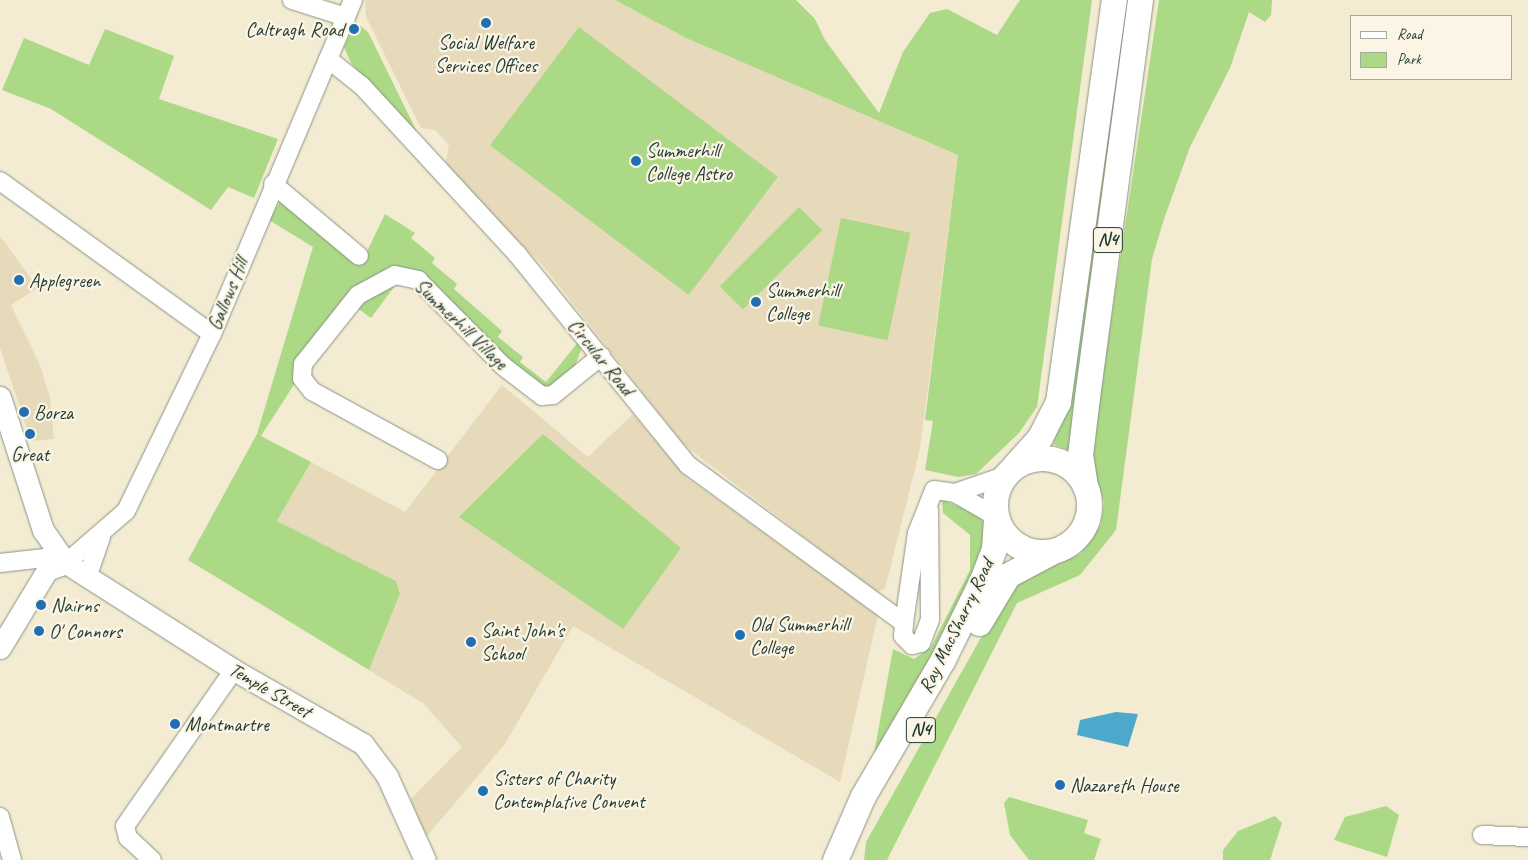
<!DOCTYPE html>
<style>
body{margin:0}
#map{position:relative;width:1528px;height:860px;overflow:hidden;background:#f3ecd3;font-family:Caveat,sans-serif}
div>[style]{position:absolute}
.built>*{inset:0;background:#e6daba}
.green>*{inset:0;background:#acd986;transform-origin:0 0}
.water>*{inset:0;background:#4da9cb}
.roads{filter:drop-shadow(0 0 1px #899484) drop-shadow(0 0 1px #899484)}
.minor>*{height:18px;margin:-9px;padding:0 9px;transform-origin:9px;border-radius:9px;background:#fff}
.major>*{height:21px;margin:-10.5px;padding:0 10.5px;transform-origin:10.5px;border-radius:10.5px;background:#fff}
.highway>*{height:25px;margin:-12.5px;padding:0 12.5px;transform-origin:12.5px;border-radius:12.5px;background:#fff}
.highway>.ring{margin:-12.5px;padding:0;box-sizing:content-box;background:none;border:25px solid #fff;border-radius:50%}
.dots>*{width:14px;height:14px;translate:-50% -50%;box-sizing:border-box;border:2px solid #fcf5e5;border-radius:50%}
span{translate:-50% -50%;white-space:nowrap;text-align:center;line-height:1.15;-webkit-text-stroke:4.5px #fcf5e5;paint-order:stroke}
.shield-label span{padding:1px 4px;background:#fcf5e5;border:1px solid;border-radius:4px;-webkit-text-stroke-width:0}
.shield-label{font-size:19px;color:#1f3d34;font-weight:700}
.poi-label{font-size:20px;color:#1f3d34}
.right{translate:-100% -50%;text-align:right}
.left{translate:0 -50%;text-align:left}
.street-label{font-size:20px;color:#1f3d34}
.legend{position:absolute;left:1350px;top:15px;width:162px;height:65px;box-sizing:border-box;background:#fcf5e5;border:1px solid #a4ab9e;margin:0;padding:6px 9px;list-style:none;font-size:15px;color:#1f3d34}
.legend li{display:flex;align-items:center;gap:10px;height:25px}
.legend b{width:25px;border:1px solid #a4ab9e}
</style>
<div id="map">
<div class="built">
<div style="clip-path:polygon(365px 0,615px 0,686px 38px,958px 155px,920px 449px,885px 589px,878px 592px,850px 572px,684px 445px,544px 267px,445px 167px,449px 145px,435px 130px,421px 128px,366px 17px)"></div>
<div style="clip-path:polygon(0 236px,38px 288px,11px 305px,40px 365px,50px 397px,54px 439px,31px 441px,0 348px)"></div>
<div style="clip-path:polygon(502px 385px,588px 457px,633px 414px,686px 477px,878px 615px,840px 782px,573px 626px,505px 744px,426px 837px,410px 800px,462px 747px,424px 704px,369px 670px,400px 595px,396px 581px,277px 521px,311px 462px,405px 512px)"></div>
</div>
<div class="green">
<div style="clip-path:polygon(615px 0,796px 0,815px 19px,825px 40px,879px 113px,903px 52px,930px 13px,947px 9px,997px 35px,1020px 0,1092px 0,1037px 407px,1019px 433px,976px 474px,958px 477px,925px 470px,933px 421px,925px 420px,958px 155px,686px 38px)"></div>
<div style="clip-path:polygon(1121px 0,1132px 0,1071px 451px,1053px 444px,1061px 421px)"></div>
<div style="clip-path:polygon(1159px 0,1272px 0,1271px 15px,1265px 22px,1249px 12px,1230px 68px,1190px 147px,1164px 219px,1152px 259px,1116px 530px,1080px 575px,1017px 603px,887px 860px,864px 860px,866px 842px,1010px 586px,1080px 554px,1101px 525px,1104px 502px,1090px 460px)"></div>
<div style="clip-path:polygon(356px 22px,368px 32px,417px 132px,411px 131px,351px 63px,344px 47px)"></div>
<div style="left:579px;top:27px;width:249px;height:148px;rotate:37deg"></div>
<div style="clip-path:polygon(105px 29px,174px 56px,159px 99px,278px 139px,254px 198px,228px 187px,211px 210px,51px 109px,2px 90px,24px 38px,89px 65px)"></div>
<div style="clip-path:polygon(280px 202px,361px 264px,385px 214px,415px 233px,411px 238px,435px 258px,432px 263px,457px 284px,454px 289px,502px 331px,498px 337px,523px 357px,520px 362px,546px 382px,579px 341px,582px 347px,574px 369px,546px 390px,390px 268px,341px 303px,297px 361px,295px 383px,261px 436px,311px 462px,277px 521px,396px 581px,400px 594px,369px 670px,188px 560px,257px 434px,313px 247px,269px 220px)"></div>
<div style="left:799px;top:207px;width:33px;height:112px;rotate:45deg"></div>
<div style="left:841px;top:218px;width:71px;height:110px;rotate:12deg"></div>
<div style="clip-path:polygon(397px 283px,371px 318px,356px 307px,373px 294px)"></div>
<div style="clip-path:polygon(543px 434px,681px 548px,623px 629px,459px 517px)"></div>
<div style="clip-path:polygon(942px 500px,979px 514px,985px 528px,981px 564px,871px 770px,893px 649px,914px 659px,931px 647px,970px 570px,970px 535px,943px 513px)"></div>
<div style="clip-path:polygon(1009px 797px,1088px 820px,1084px 833px,1101px 839px,1094px 860px,1029px 860px,1010px 835px,1004px 803px)"></div>
<div style="clip-path:polygon(1386px 806px,1399px 815px,1387px 857px,1334px 840px,1345px 817px)"></div>
<div style="clip-path:polygon(1275px 816px,1282px 823px,1270px 860px,1223px 860px,1223px 850px,1238px 831px)"></div>
</div>
<div class="water">
<div style="clip-path:polygon(1116px 712px,1138px 714px,1128px 747px,1077px 735px,1080px 720px)"></div>
</div>
<div class="roads">
<div class="minor">
<div style="left:292px;top:0;width:57px;rotate:17.5deg"></div>
<div style="left:328px;top:59px;width:43px;rotate:38.5deg"></div>
<div style="left:362px;top:86px;width:229px;rotate:47.3deg"></div>
<div style="left:517px;top:254px;width:272px;rotate:51deg"></div>
<div style="left:688px;top:465px;width:268px;rotate:36.2deg"></div>
<div style="left:904px;top:623px;width:13px;rotate:94deg"></div>
<div style="left:903px;top:636px;width:13px;rotate:45deg"></div>
<div style="left:912px;top:645px;width:9px;rotate:-13deg"></div>
<div style="left:921px;top:643px;width:26px;rotate:-69deg"></div>
<div style="left:930px;top:619px;width:109px;rotate:-90.5deg"></div>
<div style="left:0;top:181px;width:261px;rotate:35.8deg"></div>
<div style="left:273px;top:184px;width:112px;rotate:39.9deg"></div>
<div style="left:438px;top:460px;width:144px;rotate:-151.3deg"></div>
<div style="left:312px;top:391px;width:16px;rotate:-128deg"></div>
<div style="left:302px;top:378px;width:14px;rotate:-86deg"></div>
<div style="left:303px;top:364px;width:88px;rotate:-51.4deg"></div>
<div style="left:358px;top:295px;width:42px;rotate:-28.4deg"></div>
<div style="left:395px;top:275px;width:24px;rotate:12deg"></div>
<div style="left:418px;top:280px;width:121px;rotate:45.3deg"></div>
<div style="left:503px;top:366px;width:49px;rotate:37.6deg"></div>
<div style="left:542px;top:396px;width:11px;rotate:-5deg"></div>
<div style="left:553px;top:395px;width:62px;rotate:-39.1deg"></div>
<div style="left:955px;top:493px;width:46px;rotate:29.9deg"></div>
<div style="left:0;top:563px;width:45px;rotate:-6.3deg"></div>
<div style="left:45px;top:558px;width:22px;rotate:13deg"></div>
<div style="left:66px;top:563px;width:79px;rotate:-40.9deg"></div>
<div style="left:126px;top:511px;width:197px;rotate:-64.1deg"></div>
<div style="left:212px;top:334px;width:363px;rotate:-67.1deg"></div>
<div style="left:87px;top:578px;width:43px;rotate:-71.1deg"></div>
<div style="left:904px;top:623px;width:91px;rotate:-81.8deg"></div>
<div style="left:917px;top:533px;width:46px;rotate:-68.4deg"></div>
<div style="left:934px;top:490px;width:21px;rotate:8deg"></div>
<div style="left:955px;top:493px;width:52px;rotate:-19.1deg"></div>
<div style="left:0;top:817px;width:45px;rotate:74.4deg"></div>
<div style="left:1482px;top:835px;width:46px;rotate:2.5deg"></div>
<div style="left:152px;top:860px;width:33px;rotate:-137deg"></div>
<div style="left:128px;top:838px;width:12px;rotate:-104deg"></div>
<div style="left:125px;top:826px;width:190px;rotate:-55.1deg"></div>
</div>
<div class="major">
<div style="left:0;top:397px;width:140px;rotate:72.1deg"></div>
<div style="left:43px;top:530px;width:40px;rotate:55.1deg"></div>
<div style="left:66px;top:563px;width:199px;rotate:32.5deg"></div>
<div style="left:234px;top:670px;width:149px;rotate:29.8deg"></div>
<div style="left:363px;top:744px;width:40px;rotate:53deg"></div>
<div style="left:387px;top:776px;width:92px;rotate:65.7deg"></div>
<div style="left:0;top:648px;width:91px;rotate:-58.9deg"></div>
<div style="left:47px;top:570px;width:20px;rotate:-20deg"></div>
</div>
<div class="highway">
<div class="ring" style="left:995px;top:458px;width:69px;height:69px"></div>
<div style="left:1014px;top:466px;width:39px;rotate:-48deg"></div>
<div style="left:1040px;top:437px;width:39px;rotate:-63deg"></div>
<div style="left:1058px;top:402px;width:406px;rotate:-82.1deg"></div>
<div style="left:1085px;top:486px;width:31px;rotate:-99deg"></div>
<div style="left:1080px;top:455px;width:58px;rotate:-83.1deg"></div>
<div style="left:1087px;top:397px;width:401px;rotate:-82.4deg"></div>
<div style="left:979px;top:623px;width:56px;rotate:-58.9deg"></div>
<div style="left:1008px;top:575px;width:49px;rotate:-28.1deg"></div>
<div style="left:835px;top:860px;width:70px;rotate:-66.4deg"></div>
<div style="left:863px;top:796px;width:156px;rotate:-59.7deg"></div>
<div style="left:942px;top:661px;width:90px;rotate:-63.7deg"></div>
<div style="left:982px;top:580px;width:34px;rotate:-69deg"></div>
<div style="left:994px;top:548px;width:27px;rotate:-86deg"></div>
</div>
</div>
<div class="dots">
<div style="left:486px;top:23px;background:#1f6fb2"></div>
<div style="left:354px;top:29px;background:#1f6fb2"></div>
<div style="left:636px;top:161px;background:#1f6fb2"></div>
<div style="left:19px;top:280px;background:#1f6fb2"></div>
<div style="left:756px;top:302px;background:#1f6fb2"></div>
<div style="left:24px;top:412px;background:#1f6fb2"></div>
<div style="left:30px;top:434px;background:#1f6fb2"></div>
<div style="left:41px;top:605px;background:#1f6fb2"></div>
<div style="left:39px;top:631px;background:#1f6fb2"></div>
<div style="left:740px;top:635px;background:#1f6fb2"></div>
<div style="left:471px;top:642px;background:#1f6fb2"></div>
<div style="left:175px;top:724px;background:#1f6fb2"></div>
<div style="left:1060px;top:785px;background:#1f6fb2"></div>
<div style="left:483px;top:791px;background:#1f6fb2"></div>
</div>
<div class="shield-label">
<span style="left:1108px;top:240px">N4</span>
<span style="left:921px;top:730px">N4</span>
</div>
<div class="poi-label">
<span class="right" style="left:344px;top:29px">Caltragh Road</span>
<span style="left:486px;top:54px">Social Welfare<br>Services Offices</span>
<span class="left" style="left:646px;top:162px">Summerhill<br>College Astro</span>
<span class="left" style="left:29px;top:280px">Applegreen</span>
<span class="left" style="left:766px;top:302px">Summerhill<br>College</span>
<span class="left" style="left:34px;top:412px">Borza</span>
<span style="left:30px;top:454px">Great</span>
<span class="left" style="left:51px;top:605px">Nairns</span>
<span class="left" style="left:750px;top:636px">Old Summerhill<br>College</span>
<span class="left" style="left:481px;top:642px">Saint John's<br>School</span>
<span class="left" style="left:49px;top:631px">O' Connors</span>
<span class="left" style="left:185px;top:724px">Montmartre</span>
<span class="left" style="left:493px;top:790px">Sisters of Charity<br>Contemplative Convent</span>
<span class="left" style="left:1070px;top:785px">Nazareth House</span>
</div>
<div class="street-label">
<span style="left:228px;top:294px;rotate:-68deg">Gallows Hill</span>
<span style="left:461px;top:324px;rotate:44deg">Summerhill Village</span>
<span style="left:601px;top:357px;rotate:51deg">Circular Road</span>
<span style="left:956px;top:626px;rotate:-64deg">Ray MacSharry Road</span>
<span style="left:270px;top:690px;rotate:30deg">Temple Street</span>
</div>
<ul class="legend">
<li><b style="height:6px;background:#fff"></b>Road</li>
<li><b style="height:14px;background:#acd986"></b>Park</li>
</ul>
</div>
